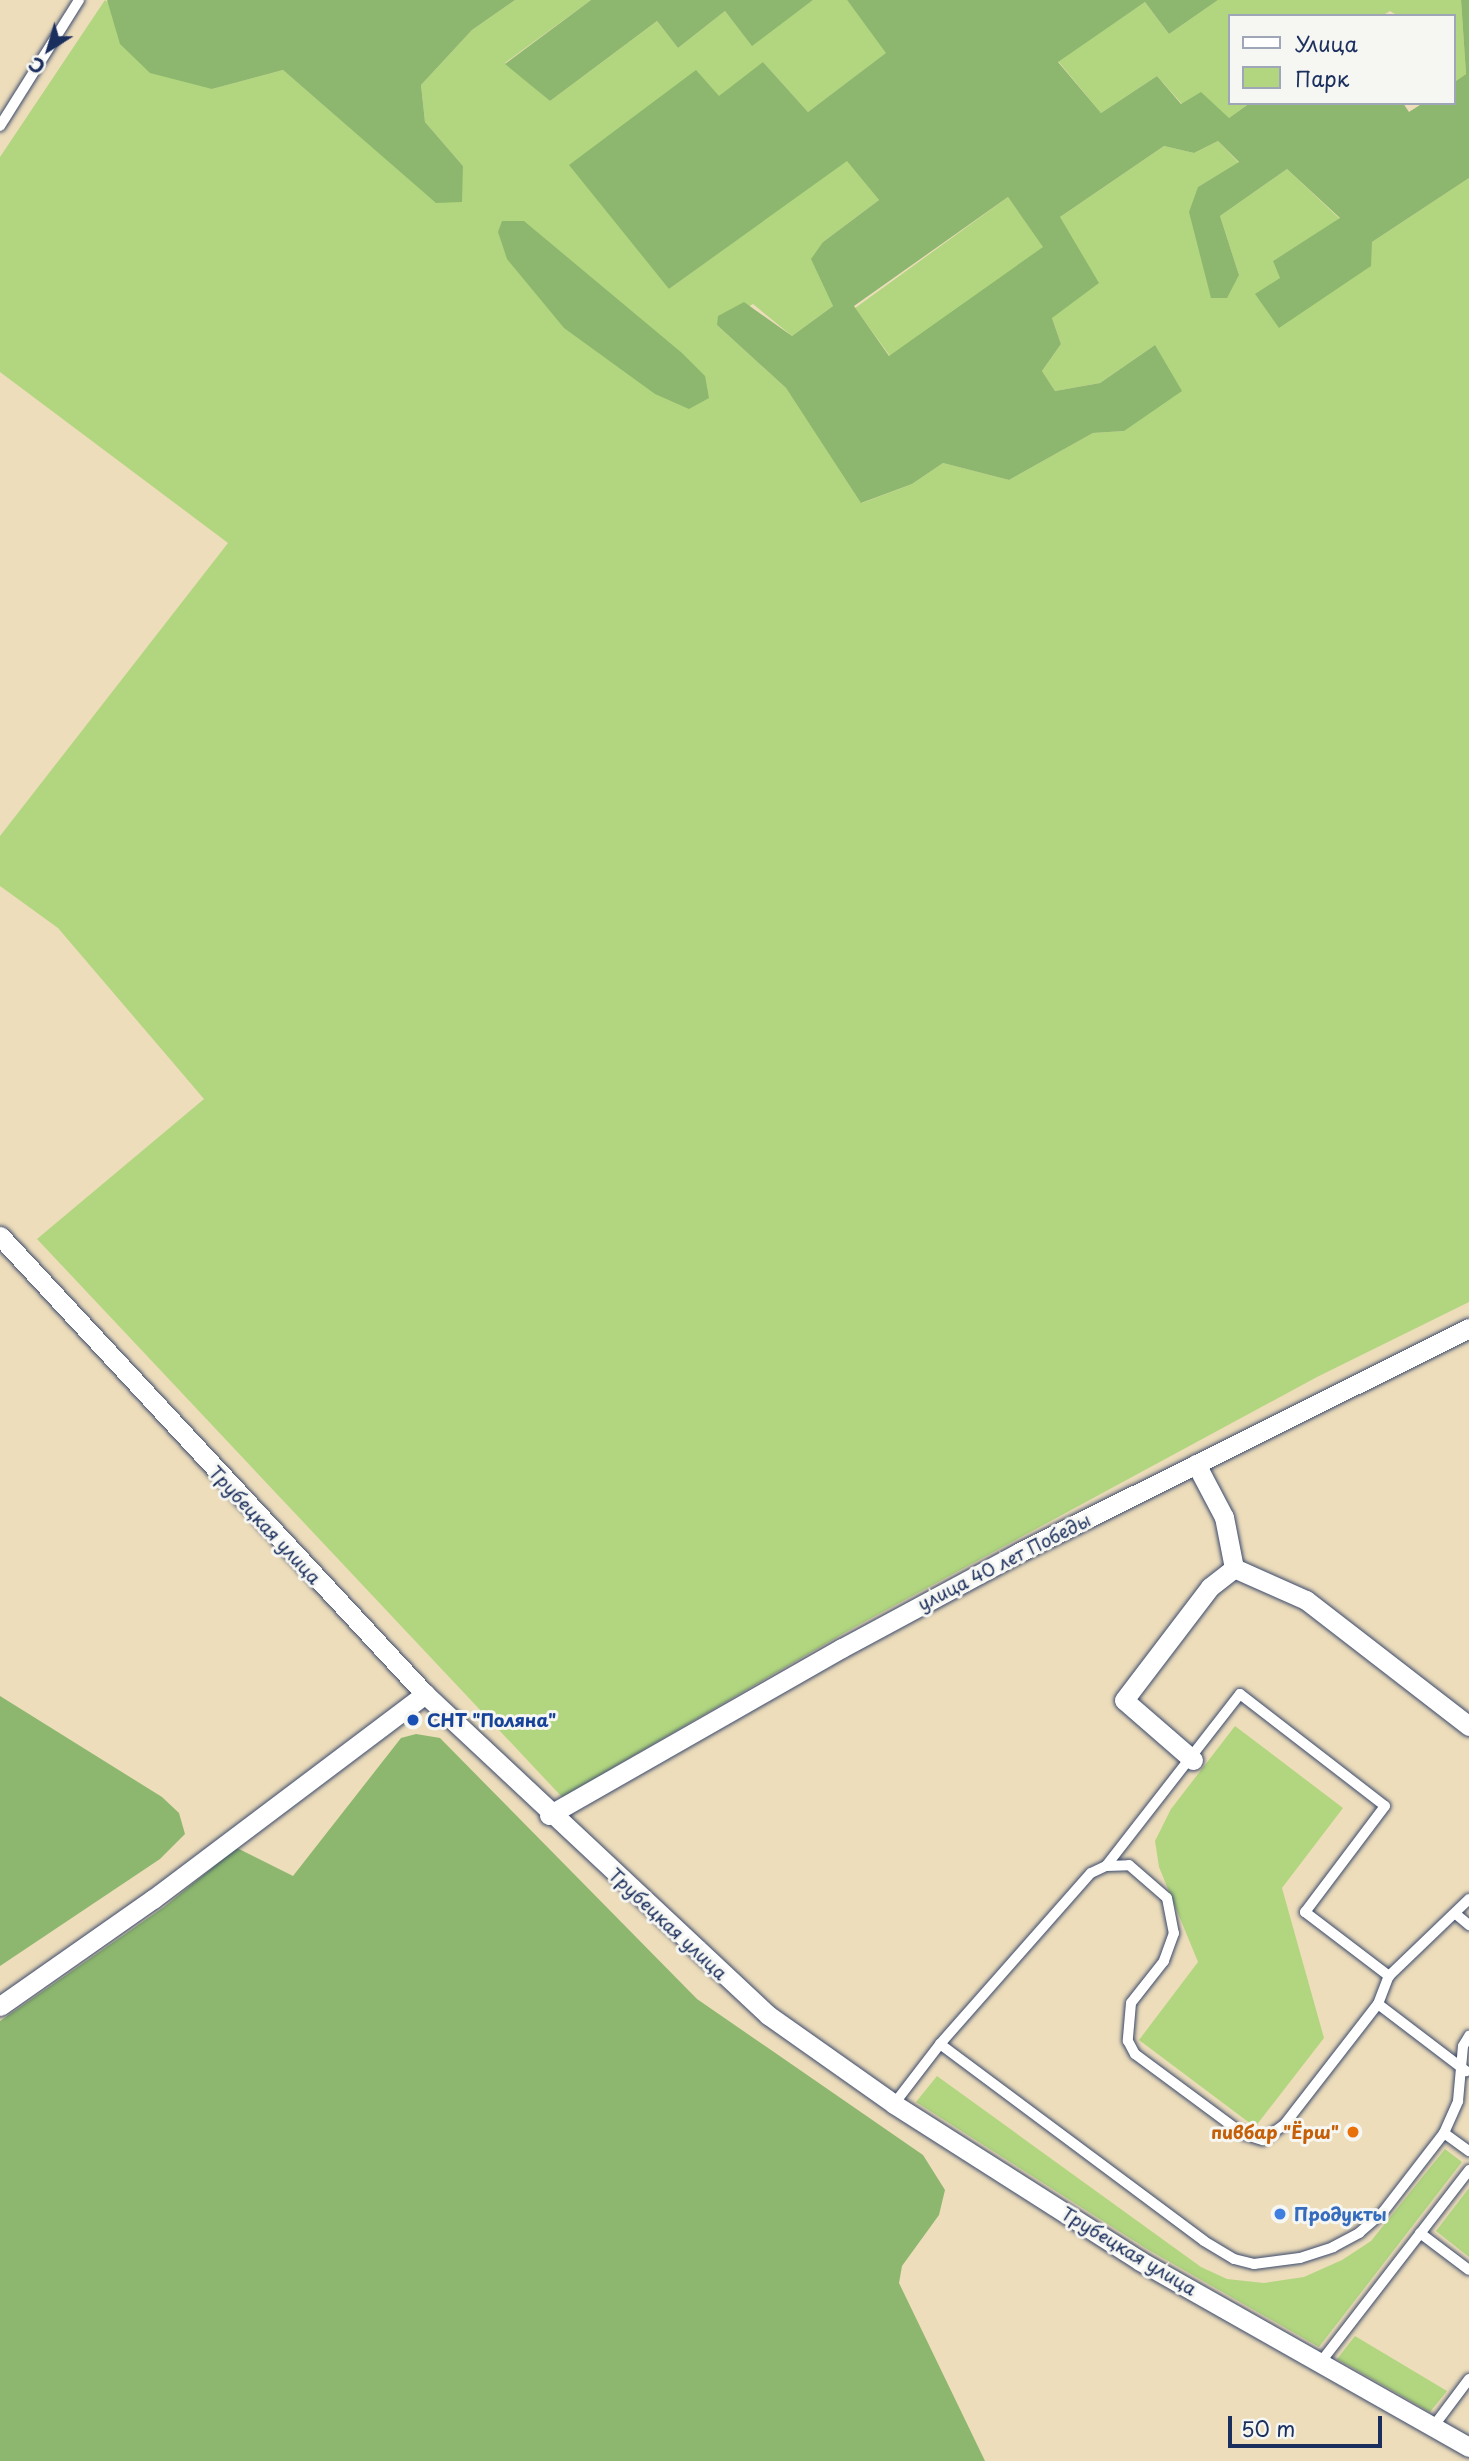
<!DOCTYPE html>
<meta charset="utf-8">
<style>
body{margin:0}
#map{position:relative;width:1469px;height:2461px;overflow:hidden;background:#edddbb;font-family:"Playpen Sans",sans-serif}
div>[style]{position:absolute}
.green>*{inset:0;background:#b2d67f;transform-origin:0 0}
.forest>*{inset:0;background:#8db76e}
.roads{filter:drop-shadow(0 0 2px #3a496c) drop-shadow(0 0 2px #3a496c)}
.service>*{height:10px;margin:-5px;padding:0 5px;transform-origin:5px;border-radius:5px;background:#fff}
.minor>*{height:19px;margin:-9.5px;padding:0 9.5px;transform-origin:9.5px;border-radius:9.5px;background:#fff}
.dots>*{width:19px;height:19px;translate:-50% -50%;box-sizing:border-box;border:4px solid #f6f6f2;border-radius:50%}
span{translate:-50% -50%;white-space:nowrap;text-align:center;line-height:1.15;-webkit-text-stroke:6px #f6f6f2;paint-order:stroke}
.street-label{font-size:18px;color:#1b2f5e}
.transit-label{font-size:18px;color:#164399;font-weight:700}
.left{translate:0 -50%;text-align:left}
.food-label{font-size:18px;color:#c56008;font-weight:700}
.right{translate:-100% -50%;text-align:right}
.shop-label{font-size:18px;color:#366cbe;font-weight:700}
.legend{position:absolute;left:1228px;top:14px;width:228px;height:91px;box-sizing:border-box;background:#f6f6f2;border:2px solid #9ea6b7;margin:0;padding:9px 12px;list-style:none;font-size:21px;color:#1b2f5e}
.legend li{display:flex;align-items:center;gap:14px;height:35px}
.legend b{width:35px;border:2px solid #9ea6b7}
.north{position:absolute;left:14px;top:14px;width:70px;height:70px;-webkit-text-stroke:5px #f6f6f2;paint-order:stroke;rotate:217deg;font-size:19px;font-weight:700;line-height:28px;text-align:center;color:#1b2f5e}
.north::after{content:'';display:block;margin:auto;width:24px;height:32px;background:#1b2f5e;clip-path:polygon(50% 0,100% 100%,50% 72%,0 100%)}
.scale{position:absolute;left:1228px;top:2416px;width:154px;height:32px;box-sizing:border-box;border:4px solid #1b2f5e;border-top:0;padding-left:9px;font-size:21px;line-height:24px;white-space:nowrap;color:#1b2f5e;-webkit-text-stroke:5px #f6f6f2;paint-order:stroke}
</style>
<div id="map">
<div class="green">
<div style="clip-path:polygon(105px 0,212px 89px,283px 70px,437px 203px,463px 166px,425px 122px,421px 85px,472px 30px,515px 0,591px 0,505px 63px,550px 101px,657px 21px,678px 48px,725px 11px,752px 45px,813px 0,847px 0,887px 53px,808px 112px,763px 62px,669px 289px,847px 160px,879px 200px,823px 242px,833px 306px,792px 336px,753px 304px,717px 325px,786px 388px,862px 503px,912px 484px,943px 463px,1009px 480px,1093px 433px,1124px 431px,1155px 345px,1100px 383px,1055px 391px,1042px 371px,1061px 344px,1052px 318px,1060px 217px,1164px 146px,1194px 153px,1218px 141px,1239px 163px,1198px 187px,1239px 275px,1220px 216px,1287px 169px,1340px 219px,1273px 261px,1372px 242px,1469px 178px,1469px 1302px,1317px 1377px,853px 1628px,562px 1797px,37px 1239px,204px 1099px,58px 928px,0 886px,0 836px,228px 543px,0 372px,0 157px)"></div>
<div style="clip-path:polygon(1218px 0,1461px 0,1466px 74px,1453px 83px,1453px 16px,1398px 16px,1390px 11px,1382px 16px,1229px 16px,1229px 103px,1250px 103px,1229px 118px,1182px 104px,1157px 76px,1101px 113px,1058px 61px,1145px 2px,1169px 34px)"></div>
<div style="left:1008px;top:197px;width:62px;height:189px;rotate:54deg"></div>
<div style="clip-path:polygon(1235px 1726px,1343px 1808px,1282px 1888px,1324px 2038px,1255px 2127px,1139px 2040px,1198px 1962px,1159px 1867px,1155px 1841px,1171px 1809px)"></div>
<div style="clip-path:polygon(937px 2076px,1201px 2267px,1227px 2279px,1264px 2283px,1304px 2277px,1342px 2260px,1371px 2241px,1445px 2149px,1462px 2162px,1319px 2347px,1147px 2249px,916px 2102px)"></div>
<div style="clip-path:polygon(1469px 2188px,1469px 2257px,1436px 2231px)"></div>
<div style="clip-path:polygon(1355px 2336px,1447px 2391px,1430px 2412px,1337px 2359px)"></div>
</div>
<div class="forest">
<div style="clip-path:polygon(107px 0,515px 0,472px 30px,421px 85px,425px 122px,463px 166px,462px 202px,436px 203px,283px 70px,212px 89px,150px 73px,120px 44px)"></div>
<div style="clip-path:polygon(591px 0,813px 0,752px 46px,725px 11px,678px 48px,657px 21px,550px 101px,505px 64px)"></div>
<div style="clip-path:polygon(evenodd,847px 0,1218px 0,1169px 34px,1145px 2px,1058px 62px,1101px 113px,1157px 76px,1181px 104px,1201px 92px,1229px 118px,1250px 103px,1403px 103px,1409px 112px,1423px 103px,1453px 103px,1453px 83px,1466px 74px,1461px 0,1469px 0,1469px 178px,1372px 242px,1371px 266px,1279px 328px,1255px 294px,1280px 278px,1273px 261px,1340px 218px,1287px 169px,1220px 216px,1239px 275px,1227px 298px,1211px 298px,1189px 212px,1198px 187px,1239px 162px,1218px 141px,1194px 153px,1164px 146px,1060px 217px,1099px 283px,1052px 318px,1061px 344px,1042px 371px,1055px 391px,1100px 383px,1155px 345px,1182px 391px,1124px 431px,1093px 433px,1009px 480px,943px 463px,912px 484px,861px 503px,786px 388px,717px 325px,718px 316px,744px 302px,792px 336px,833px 306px,811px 259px,823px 242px,879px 200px,847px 161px,669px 289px,569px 165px,696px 70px,719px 96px,763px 62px,808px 112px,886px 53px,847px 0,1008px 197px,1043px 247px,889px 356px,854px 306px,1008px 197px)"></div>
<div style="clip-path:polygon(502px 221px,524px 221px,682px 353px,705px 376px,709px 398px,689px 409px,655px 394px,564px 328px,507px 259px,498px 232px)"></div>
<div style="clip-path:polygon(0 1696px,162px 1797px,179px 1813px,185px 1834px,160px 1859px,0 1966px)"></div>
<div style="clip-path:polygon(416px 1734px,440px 1738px,697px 1999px,923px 2155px,945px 2190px,939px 2215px,902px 2266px,899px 2283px,985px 2461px,0 2461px,0 2021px,164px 1907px,237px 1848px,293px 1876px,401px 1738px)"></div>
</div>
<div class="roads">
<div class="service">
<div style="left:0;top:126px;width:149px;rotate:-57.9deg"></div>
<div style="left:1106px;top:1866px;width:218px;rotate:-52.1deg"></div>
<div style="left:1240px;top:1694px;width:183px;rotate:37.7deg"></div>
<div style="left:1385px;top:1806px;width:133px;rotate:127deg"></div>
<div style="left:1305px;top:1912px;width:106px;rotate:37.3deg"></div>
<div style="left:1457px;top:1915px;width:16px;rotate:40deg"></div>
<div style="left:1378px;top:2004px;width:111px;rotate:37.3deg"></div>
<div style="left:940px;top:2044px;width:329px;rotate:36.7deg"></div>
<div style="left:1204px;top:2241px;width:35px;rotate:31deg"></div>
<div style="left:1234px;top:2259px;width:21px;rotate:14deg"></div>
<div style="left:1254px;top:2264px;width:46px;rotate:-7.4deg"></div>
<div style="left:1300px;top:2258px;width:35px;rotate:-18deg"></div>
<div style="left:1333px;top:2247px;width:30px;rotate:-28deg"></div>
<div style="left:1359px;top:2233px;width:32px;rotate:-41deg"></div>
<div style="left:1383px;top:2212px;width:100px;rotate:-52.3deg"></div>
<div style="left:1444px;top:2133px;width:35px;rotate:-66deg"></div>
<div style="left:1458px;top:2101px;width:55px;rotate:-84.8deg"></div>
<div style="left:1463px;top:2046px;width:12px;rotate:-59deg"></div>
<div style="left:894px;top:2104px;width:76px;rotate:-52.5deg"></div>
<div style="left:940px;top:2044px;width:228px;rotate:-48.6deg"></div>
<div style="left:1091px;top:1873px;width:17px;rotate:-25deg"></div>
<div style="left:1106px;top:1866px;width:23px;rotate:-2deg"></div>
<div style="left:1129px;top:1865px;width:50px;rotate:41deg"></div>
<div style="left:1167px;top:1898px;width:36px;rotate:79deg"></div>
<div style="left:1174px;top:1933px;width:30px;rotate:110deg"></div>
<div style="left:1164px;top:1961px;width:53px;rotate:128.2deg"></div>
<div style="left:1131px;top:2003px;width:38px;rotate:95deg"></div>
<div style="left:1128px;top:2041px;width:15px;rotate:62deg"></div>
<div style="left:1135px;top:2054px;width:134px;rotate:36.5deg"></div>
<div style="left:1243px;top:2134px;width:21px;rotate:17deg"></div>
<div style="left:1263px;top:2140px;width:26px;rotate:-36deg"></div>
<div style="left:1284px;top:2125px;width:153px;rotate:-52.2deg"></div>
<div style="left:1378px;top:2004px;width:30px;rotate:-69deg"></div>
<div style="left:1389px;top:1976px;width:111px;rotate:-43.9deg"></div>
<div style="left:1444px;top:2133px;width:31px;rotate:36deg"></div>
<div style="left:1420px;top:2233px;width:61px;rotate:37.1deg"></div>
<div style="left:1320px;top:2363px;width:244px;rotate:-52.3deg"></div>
<div style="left:1433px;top:2427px;width:60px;rotate:-53.1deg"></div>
</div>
<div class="minor">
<div style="left:0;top:1236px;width:625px;rotate:47.14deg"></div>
<div style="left:425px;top:1694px;width:470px;rotate:43.1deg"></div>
<div style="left:768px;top:2015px;width:154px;rotate:35.2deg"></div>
<div style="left:894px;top:2104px;width:292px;rotate:32.5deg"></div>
<div style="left:1140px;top:2261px;width:378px;rotate:29.5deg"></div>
<div style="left:1196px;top:1464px;width:60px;rotate:62.2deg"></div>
<div style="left:1224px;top:1517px;width:52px;rotate:78.9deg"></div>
<div style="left:1193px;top:1760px;width:91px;rotate:-139deg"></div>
<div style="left:1124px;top:1700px;width:142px;rotate:-52.7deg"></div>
<div style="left:1210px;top:1587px;width:31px;rotate:-38deg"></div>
<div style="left:1234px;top:1568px;width:79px;rotate:24deg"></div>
<div style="left:1306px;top:1600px;width:206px;rotate:37.7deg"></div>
<div style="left:549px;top:1815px;width:337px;rotate:-29.7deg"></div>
<div style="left:842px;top:1648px;width:202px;rotate:-28.3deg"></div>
<div style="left:1020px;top:1552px;width:502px;rotate:-26.51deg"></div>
<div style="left:0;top:2006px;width:187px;rotate:-35deg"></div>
<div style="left:153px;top:1899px;width:341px;rotate:-37deg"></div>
</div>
</div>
<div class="dots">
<div style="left:413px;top:1720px;background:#1a4fb4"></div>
<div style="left:1353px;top:2132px;background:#e8710a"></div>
<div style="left:1280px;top:2214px;background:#3f7fe0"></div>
</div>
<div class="street-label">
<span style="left:265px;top:1525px;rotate:47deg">Трубецкая улица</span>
<span style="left:1004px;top:1562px;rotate:-27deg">улица 40 лет Победы</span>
<span style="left:668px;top:1924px;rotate:43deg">Трубецкая улица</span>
<span style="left:1129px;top:2251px;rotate:31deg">Трубецкая улица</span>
</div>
<div class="transit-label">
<span class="left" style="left:427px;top:1720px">СНТ "Поляна"</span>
</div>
<div class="food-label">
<span class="right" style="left:1339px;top:2132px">пивбар "Ёрш"</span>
</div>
<div class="shop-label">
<span class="left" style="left:1294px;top:2214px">Продукты</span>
</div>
<ul class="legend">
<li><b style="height:9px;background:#fff"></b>Улица</li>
<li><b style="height:19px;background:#b2d67f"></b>Парк</li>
</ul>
<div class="north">С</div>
<div class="scale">50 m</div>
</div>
